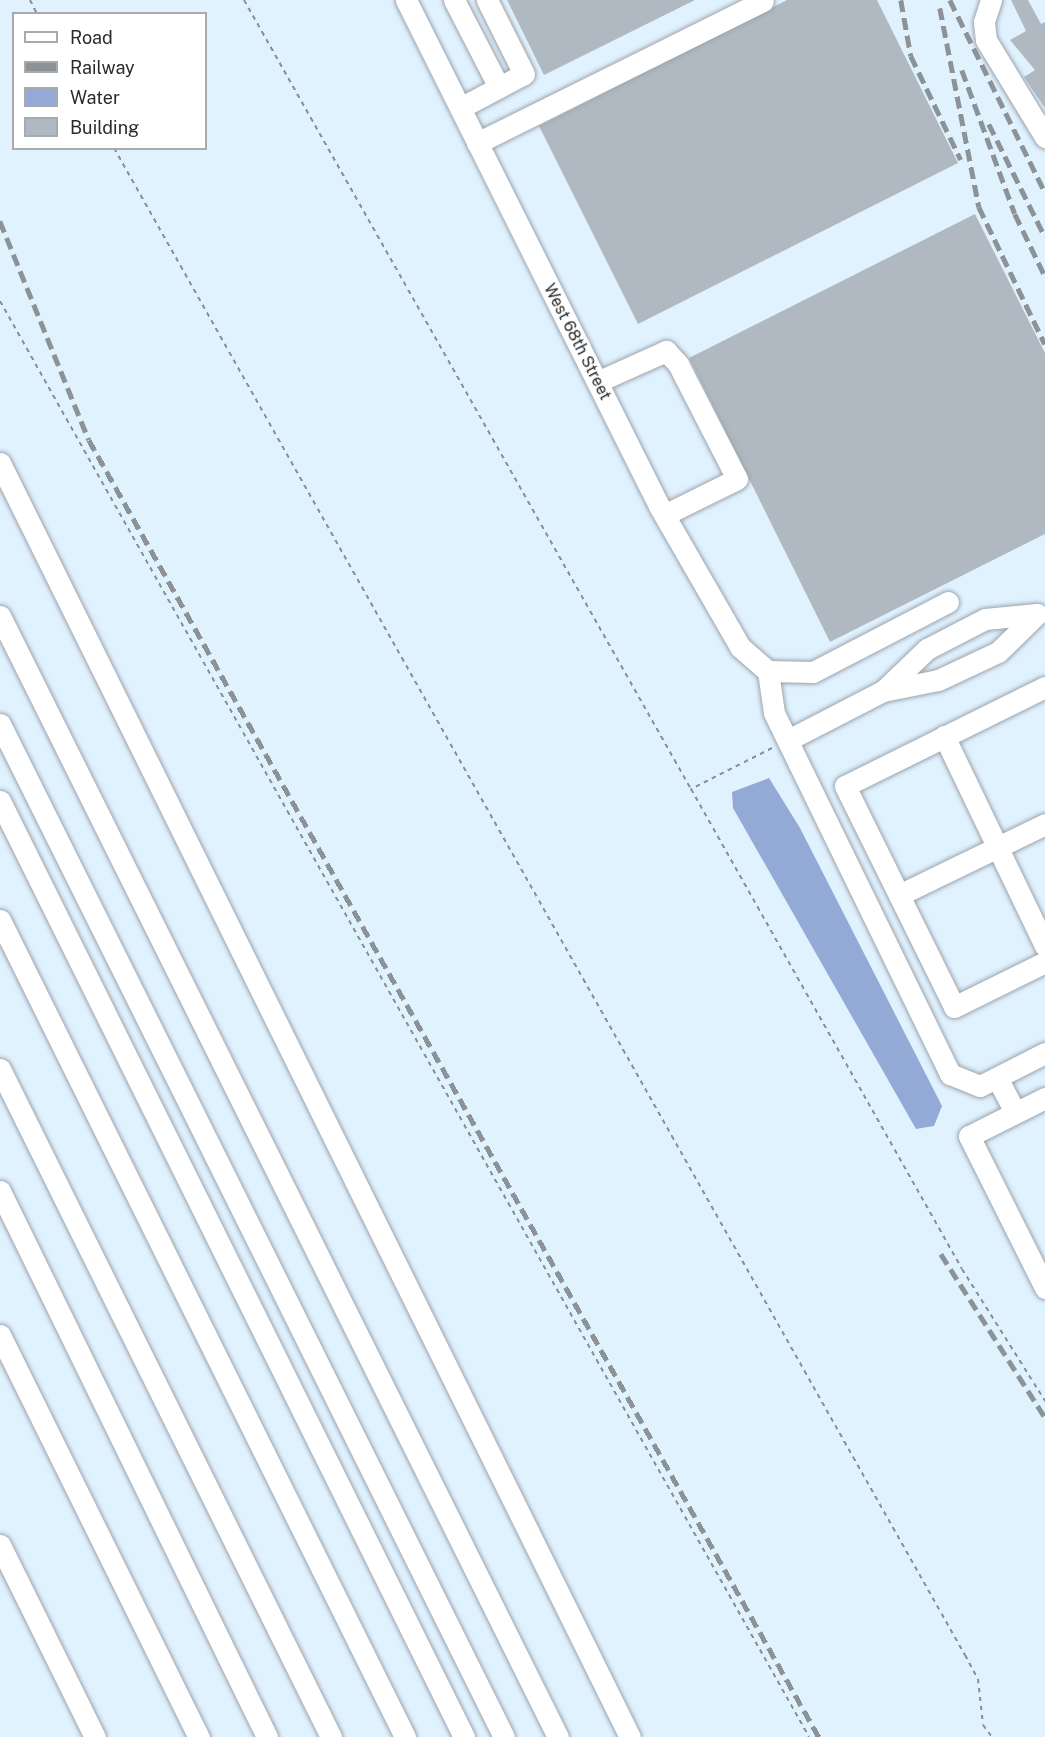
<!DOCTYPE html>
<style>
body{margin:0}
#map{position:relative;width:1045px;height:1737px;overflow:hidden;background:#f0f8fe;font-family:"Public Sans",sans-serif}
div>[style]{position:absolute}
.built>*{inset:0;background:#e1f2ff}
.water>*{inset:0;background:#94aad6}
.building>*{inset:0;background:#b0b9c1}
.path>*{height:2px;margin-top:-1px;transform-origin:0;background:repeating-linear-gradient(90deg,#888e93 0 4.5px,transparent 0 9px)}
.roads{filter:drop-shadow(0 0 2px #9ba4ac) drop-shadow(0 0 2px #9ba4ac)}
.minor>*{height:21px;margin:-10.5px;padding:0 10.5px;transform-origin:10.5px;border-radius:10.5px;background:#fff}
.rail>*{height:4.5px;margin-top:-2.25px;transform-origin:0;background:repeating-linear-gradient(90deg,#8c9296 0 12px,transparent 0 18px)}
span{translate:-50% -50%;white-space:nowrap;text-align:center;line-height:1.15;-webkit-text-stroke:5px #fff;paint-order:stroke}
.street-label{font-size:16px;color:#272b2e}
.legend{position:absolute;left:12px;top:12px;width:195px;height:138px;box-sizing:border-box;background:#fff;border:2px solid #a9aaab;margin:0;padding:8px 10px;list-style:none;font-size:18px;color:#272b2e}
.legend li{display:flex;align-items:center;gap:12px;height:30px}
.legend b{width:30px;border:2px solid #a9aaab}
</style>
<div id="map">
<div class="built">
<div style="clip-path:polygon(evenodd,0 0,1045px 0,1045px 1737px,0 1737px,0 0,14px 14px,206px 14px,206px 148px,14px 148px,14px 14px)"></div>
</div>
<div class="water">
<div style="clip-path:polygon(769px 778px,800px 828px,942px 1106px,934px 1126px,916px 1129px,733px 808px,732px 792px)"></div>
</div>
<div class="building">
<div style="clip-path:polygon(507px 0,695px 0,544px 75px)"></div>
<div style="clip-path:polygon(787px 0,877px 0,958px 163px,638px 324px,539px 126px)"></div>
<div style="clip-path:polygon(1011px 0,1028px 0,1041px 24px,1045px 22px,1045px 108px,1024px 77px,1035px 70px,1010px 40px,1026px 31px)"></div>
<div style="clip-path:polygon(975px 214px,1045px 353px,1045px 534px,830px 642px,689px 358px)"></div>
</div>
<div class="path">
<div style="left:30px;top:0;width:16px;rotate:63deg"></div>
<div style="left:244px;top:0;width:907px;rotate:60.47deg"></div>
<div style="left:114px;top:148px;width:1731px;rotate:60.55deg"></div>
<div style="left:965px;top:1655px;width:27px;rotate:62deg"></div>
<div style="left:978px;top:1679px;width:46px;rotate:83.8deg"></div>
<div style="left:983px;top:1725px;width:15px;rotate:53deg"></div>
<div style="left:0;top:301px;width:1648px;rotate:60.6deg"></div>
<div style="left:772px;top:748px;width:91px;rotate:153.2deg"></div>
<div style="left:691px;top:789px;width:551px;rotate:60.55deg"></div>
<div style="left:962px;top:1269px;width:156px;rotate:57.8deg"></div>
</div>
<div class="roads">
<div class="minor">
<div style="left:406px;top:0;width:566px;rotate:63.43deg"></div>
<div style="left:659px;top:506px;width:163px;rotate:60.1deg"></div>
<div style="left:740px;top:647px;width:37px;rotate:41deg"></div>
<div style="left:454px;top:0;width:98px;rotate:62.7deg"></div>
<div style="left:991px;top:0;width:23px;rotate:108deg"></div>
<div style="left:984px;top:22px;width:18px;rotate:84deg"></div>
<div style="left:986px;top:40px;width:114px;rotate:58.7deg"></div>
<div style="left:460px;top:108px;width:72px;rotate:-28deg"></div>
<div style="left:524px;top:74px;width:83px;rotate:-116.6deg"></div>
<div style="left:477px;top:143px;width:319px;rotate:-26.4deg"></div>
<div style="left:597px;top:382px;width:76px;rotate:-24.2deg"></div>
<div style="left:666px;top:351px;width:18px;rotate:47deg"></div>
<div style="left:678px;top:364px;width:129px;rotate:62.8deg"></div>
<div style="left:737px;top:479px;width:81px;rotate:153.7deg"></div>
<div style="left:0;top:463px;width:1421px;rotate:63.69deg"></div>
<div style="left:1037px;top:614px;width:54px;rotate:135.7deg"></div>
<div style="left:998px;top:652px;width:66px;rotate:155deg"></div>
<div style="left:938px;top:680px;width:56px;rotate:168.7deg"></div>
<div style="left:883px;top:691px;width:61px;rotate:-43.7deg"></div>
<div style="left:927px;top:649px;width:65px;rotate:-27.3deg"></div>
<div style="left:985px;top:619px;width:52px;rotate:-5.5deg"></div>
<div style="left:0;top:616px;width:1252px;rotate:63.54deg"></div>
<div style="left:768px;top:671px;width:42px;rotate:81.9deg"></div>
<div style="left:774px;top:713px;width:402px;rotate:64deg"></div>
<div style="left:950px;top:1074px;width:32px;rotate:22deg"></div>
<div style="left:980px;top:1086px;width:73px;rotate:-26.9deg"></div>
<div style="left:768px;top:671px;width:45px;rotate:1.3deg"></div>
<div style="left:813px;top:672px;width:152px;rotate:-27.4deg"></div>
<div style="left:1045px;top:687px;width:223px;rotate:153.7deg"></div>
<div style="left:845px;top:786px;width:246px;rotate:63.7deg"></div>
<div style="left:954px;top:1007px;width:102px;rotate:-26.3deg"></div>
<div style="left:0;top:724px;width:1131px;rotate:63.55deg"></div>
<div style="left:944px;top:736px;width:233px;rotate:64.3deg"></div>
<div style="left:788px;top:740px;width:107px;rotate:-27.3deg"></div>
<div style="left:0;top:801px;width:1045px;rotate:63.63deg"></div>
<div style="left:899px;top:895px;width:162px;rotate:-25.9deg"></div>
<div style="left:0;top:920px;width:912px;rotate:63.63deg"></div>
<div style="left:0;top:1069px;width:746px;rotate:63.64deg"></div>
<div style="left:997px;top:1078px;width:38px;rotate:62deg"></div>
<div style="left:1045px;top:1098px;width:85px;rotate:153.4deg"></div>
<div style="left:969px;top:1136px;width:170px;rotate:63.4deg"></div>
<div style="left:0;top:1191px;width:608px;rotate:63.94deg"></div>
<div style="left:0;top:1335px;width:449px;rotate:63.7deg"></div>
<div style="left:0;top:1545px;width:214px;rotate:63.7deg"></div>
</div>
</div>
<div class="rail">
<div style="left:901px;top:0;width:57px;rotate:79.9deg"></div>
<div style="left:911px;top:56px;width:115px;rotate:64.3deg"></div>
<div style="left:950px;top:0;width:214px;rotate:63.7deg"></div>
<div style="left:940px;top:8px;width:203px;rotate:78.9deg"></div>
<div style="left:979px;top:207px;width:152px;rotate:64.3deg"></div>
<div style="left:962px;top:70px;width:153px;rotate:69.8deg"></div>
<div style="left:1015px;top:214px;width:69px;rotate:64.2deg"></div>
<div style="left:989px;top:124px;width:126px;rotate:63.6deg"></div>
<div style="left:0;top:221px;width:236px;rotate:67.9deg"></div>
<div style="left:89px;top:440px;width:1488px;rotate:60.63deg"></div>
<div style="left:941px;top:1254px;width:193px;rotate:57.5deg"></div>
</div>
<div class="street-label">
<span style="left:577px;top:342px;rotate:63deg">West 68th Street</span>
</div>
<ul class="legend">
<li><b style="height:8px;background:#fff"></b>Road</li>
<li><b style="height:8px;background:#8c9296"></b>Railway</li>
<li><b style="height:16px;background:#94aad6"></b>Water</li>
<li><b style="height:16px;background:#b0b9c1"></b>Building</li>
</ul>
</div>
